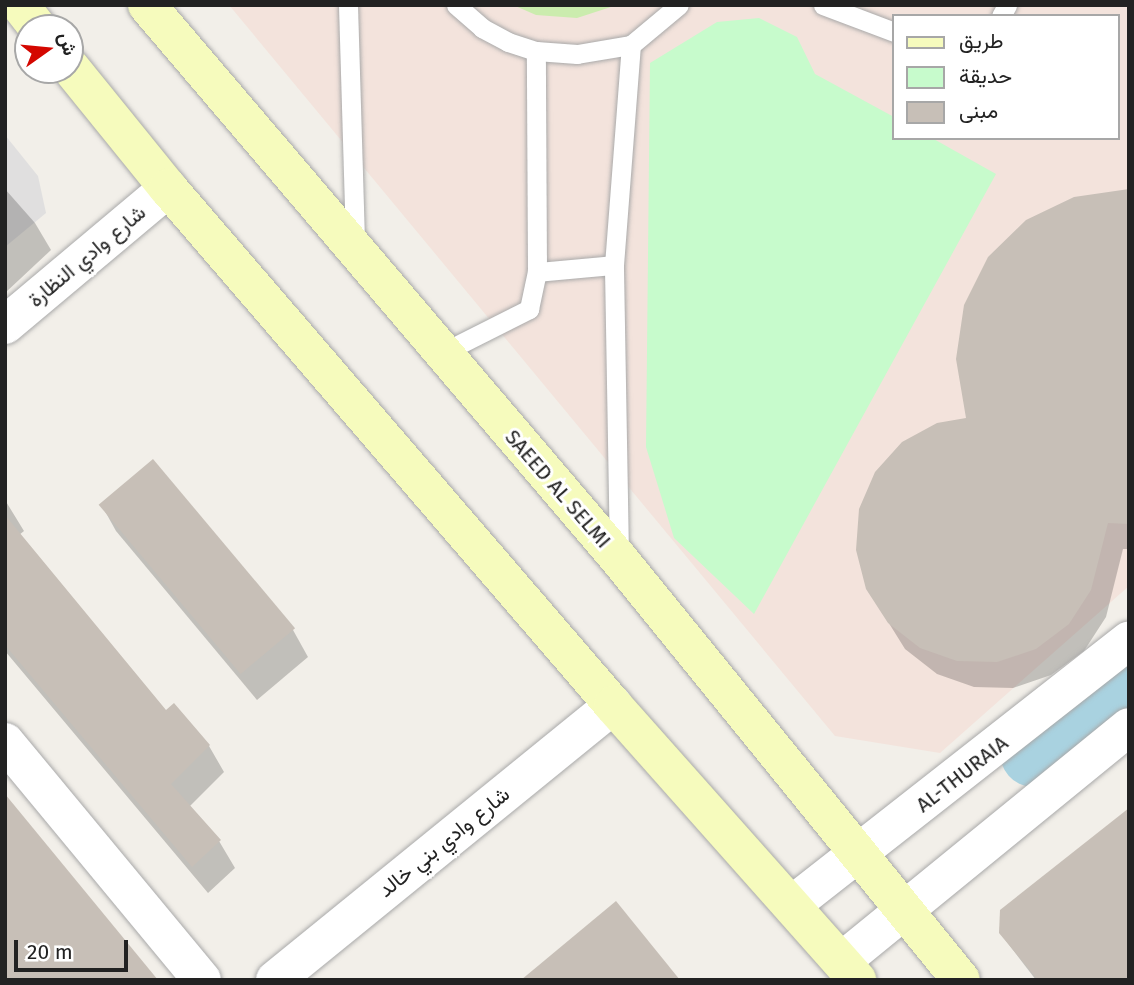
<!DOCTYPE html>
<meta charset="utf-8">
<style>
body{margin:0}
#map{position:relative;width:1134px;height:985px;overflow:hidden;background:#f2efe9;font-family:"Fira Sans",Vazirmatn,sans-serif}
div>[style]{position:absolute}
.residential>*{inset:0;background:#e0dfdf}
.military>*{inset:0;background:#f3e3dc}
.grass>*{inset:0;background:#cbecae}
.park>*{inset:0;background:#c7fbcc}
.shadow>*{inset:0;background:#0003}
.river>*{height:68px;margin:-34px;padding:0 34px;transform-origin:34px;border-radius:34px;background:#a9d2e0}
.building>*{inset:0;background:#c7bfb7;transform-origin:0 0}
.roads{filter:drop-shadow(0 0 2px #a9a9a9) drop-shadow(0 0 2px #a9a9a9)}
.lane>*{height:19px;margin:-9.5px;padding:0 9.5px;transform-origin:9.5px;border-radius:9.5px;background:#fff}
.street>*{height:38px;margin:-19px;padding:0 19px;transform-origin:19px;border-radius:19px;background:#fff}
.secondary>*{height:38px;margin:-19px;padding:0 19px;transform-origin:19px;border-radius:19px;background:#f6fbbd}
span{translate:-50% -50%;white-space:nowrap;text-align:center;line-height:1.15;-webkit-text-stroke:6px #fff;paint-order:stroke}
.street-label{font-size:21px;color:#222}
.frame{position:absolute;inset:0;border:7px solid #222;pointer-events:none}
.legend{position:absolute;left:892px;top:14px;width:228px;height:126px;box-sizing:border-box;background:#fff;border:2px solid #a7a7a7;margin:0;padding:9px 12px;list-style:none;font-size:21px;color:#222}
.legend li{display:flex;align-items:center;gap:14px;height:35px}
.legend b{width:35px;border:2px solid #a7a7a7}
.north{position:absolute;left:14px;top:14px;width:70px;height:70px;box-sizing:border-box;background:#fff;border:2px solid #a7a7a7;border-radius:50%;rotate:75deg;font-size:19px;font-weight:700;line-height:28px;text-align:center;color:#222}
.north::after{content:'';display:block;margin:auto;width:24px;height:32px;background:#d40700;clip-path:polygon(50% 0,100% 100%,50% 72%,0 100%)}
.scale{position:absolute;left:14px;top:940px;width:114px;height:32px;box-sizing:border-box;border:4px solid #222;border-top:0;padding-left:9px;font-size:21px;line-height:24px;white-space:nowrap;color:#222;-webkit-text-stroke:5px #fff;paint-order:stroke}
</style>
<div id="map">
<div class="residential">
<div style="clip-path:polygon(5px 135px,38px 176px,46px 213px,5px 247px)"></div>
</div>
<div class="military">
<div style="clip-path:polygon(evenodd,229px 5px,1129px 5px,1129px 586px,940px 753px,835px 736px,229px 5px,894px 16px,1118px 16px,1118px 138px,894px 138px,894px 16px)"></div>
</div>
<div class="grass">
<div style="clip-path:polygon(513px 5px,617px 5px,577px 18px,536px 15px)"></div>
</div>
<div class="park">
<div style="clip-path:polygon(759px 18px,797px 37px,815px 74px,894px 117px,894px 138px,932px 138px,996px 174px,754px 614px,674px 538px,646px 447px,650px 63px,717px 22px)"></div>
</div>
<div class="shadow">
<div style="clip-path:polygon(5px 189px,35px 223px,51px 250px,5px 293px)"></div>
<div style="clip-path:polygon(1129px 191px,1129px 549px,1123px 549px,1106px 617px,1084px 651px,1051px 675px,1013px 688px,974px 687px,937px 674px,905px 649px,867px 588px,968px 419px)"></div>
<div style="clip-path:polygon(152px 461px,293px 630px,308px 657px,257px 700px,116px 531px,101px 504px)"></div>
<div style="clip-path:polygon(5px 500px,24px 531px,19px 535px,166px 713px,209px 746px,224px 772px,189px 807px,219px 841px,235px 868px,208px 893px,5px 651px)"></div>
<div style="clip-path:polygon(1000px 933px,1129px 980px,1036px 980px)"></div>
</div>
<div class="river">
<div style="left:1034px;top:753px;width:127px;rotate:-41.8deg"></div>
</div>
<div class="building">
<div style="clip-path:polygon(1129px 189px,1129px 524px,1108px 523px,1091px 590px,1069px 624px,1036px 649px,997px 662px,957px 661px,920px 648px,888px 623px,866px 589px,856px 550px,859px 509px,875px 472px,902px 442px,937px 423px,966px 418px,956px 359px,964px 305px,988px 257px,1026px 220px,1074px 197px)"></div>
<div style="left:153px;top:459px;width:221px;height:71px;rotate:50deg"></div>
<div style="clip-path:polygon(5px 515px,166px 710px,174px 703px,210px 745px,171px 784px,221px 840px,192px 867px,5px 645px)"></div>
<div style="clip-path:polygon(5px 794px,158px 980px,5px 980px)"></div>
<div style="clip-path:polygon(1129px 808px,1129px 980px,1038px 980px,999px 933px,1000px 910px)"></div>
<div style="clip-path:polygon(616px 901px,680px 980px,521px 980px)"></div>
</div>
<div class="roads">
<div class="lane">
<div style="left:348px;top:5px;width:240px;rotate:88.3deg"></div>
<div style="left:456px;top:5px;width:35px;rotate:41deg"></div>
<div style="left:482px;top:28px;width:30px;rotate:28deg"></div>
<div style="left:508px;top:42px;width:29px;rotate:18deg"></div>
<div style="left:536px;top:51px;width:41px;rotate:4.2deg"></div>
<div style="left:577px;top:54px;width:55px;rotate:-9.5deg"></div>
<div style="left:631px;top:45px;width:62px;rotate:-39.8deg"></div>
<div style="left:823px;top:5px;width:76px;rotate:20.8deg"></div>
<div style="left:1001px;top:16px;width:13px;rotate:-61deg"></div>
<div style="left:537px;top:272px;width:77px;rotate:-5.2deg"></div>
<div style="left:440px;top:354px;width:100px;rotate:-26.8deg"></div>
<div style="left:529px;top:309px;width:38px;rotate:-78deg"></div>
<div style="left:537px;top:272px;width:221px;rotate:-90.3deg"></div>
<div style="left:619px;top:555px;width:290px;rotate:-91deg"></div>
<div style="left:614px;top:265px;width:221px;rotate:-85.6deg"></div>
</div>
<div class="street">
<div style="left:5px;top:325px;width:213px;rotate:-40deg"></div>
<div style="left:5px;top:742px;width:309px;rotate:50.4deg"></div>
<div style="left:793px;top:904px;width:427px;rotate:-38.1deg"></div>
<div style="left:842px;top:961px;width:370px;rotate:-39.2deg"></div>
<div style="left:275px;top:980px;width:436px;rotate:-39.1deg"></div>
</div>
<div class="secondary">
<div style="left:20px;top:5px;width:29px;rotate:52deg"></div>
<div style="left:147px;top:5px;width:728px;rotate:49.57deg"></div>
<div style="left:619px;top:559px;width:542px;rotate:50.91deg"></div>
<div style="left:70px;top:67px;width:156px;rotate:51deg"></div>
<div style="left:168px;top:188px;width:682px;rotate:49.28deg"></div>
<div style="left:613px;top:705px;width:368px;rotate:48.4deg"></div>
</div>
</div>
<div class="street-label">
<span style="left:87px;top:256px;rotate:-40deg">شارع وادي النظارة</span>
<span style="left:558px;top:489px;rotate:49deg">SAEED AL SELMI</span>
<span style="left:962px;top:774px;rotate:-38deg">AL-THURAIA</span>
<span style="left:444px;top:842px;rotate:-39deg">شارع وادي بني خالد</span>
</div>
<div class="frame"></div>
<ul class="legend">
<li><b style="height:9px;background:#f6fbbd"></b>طريق</li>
<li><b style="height:19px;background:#c7fbcc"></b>حديقة</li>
<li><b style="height:19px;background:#c7bfb7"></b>مبنى</li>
</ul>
<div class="north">ش</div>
<div class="scale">20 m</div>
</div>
